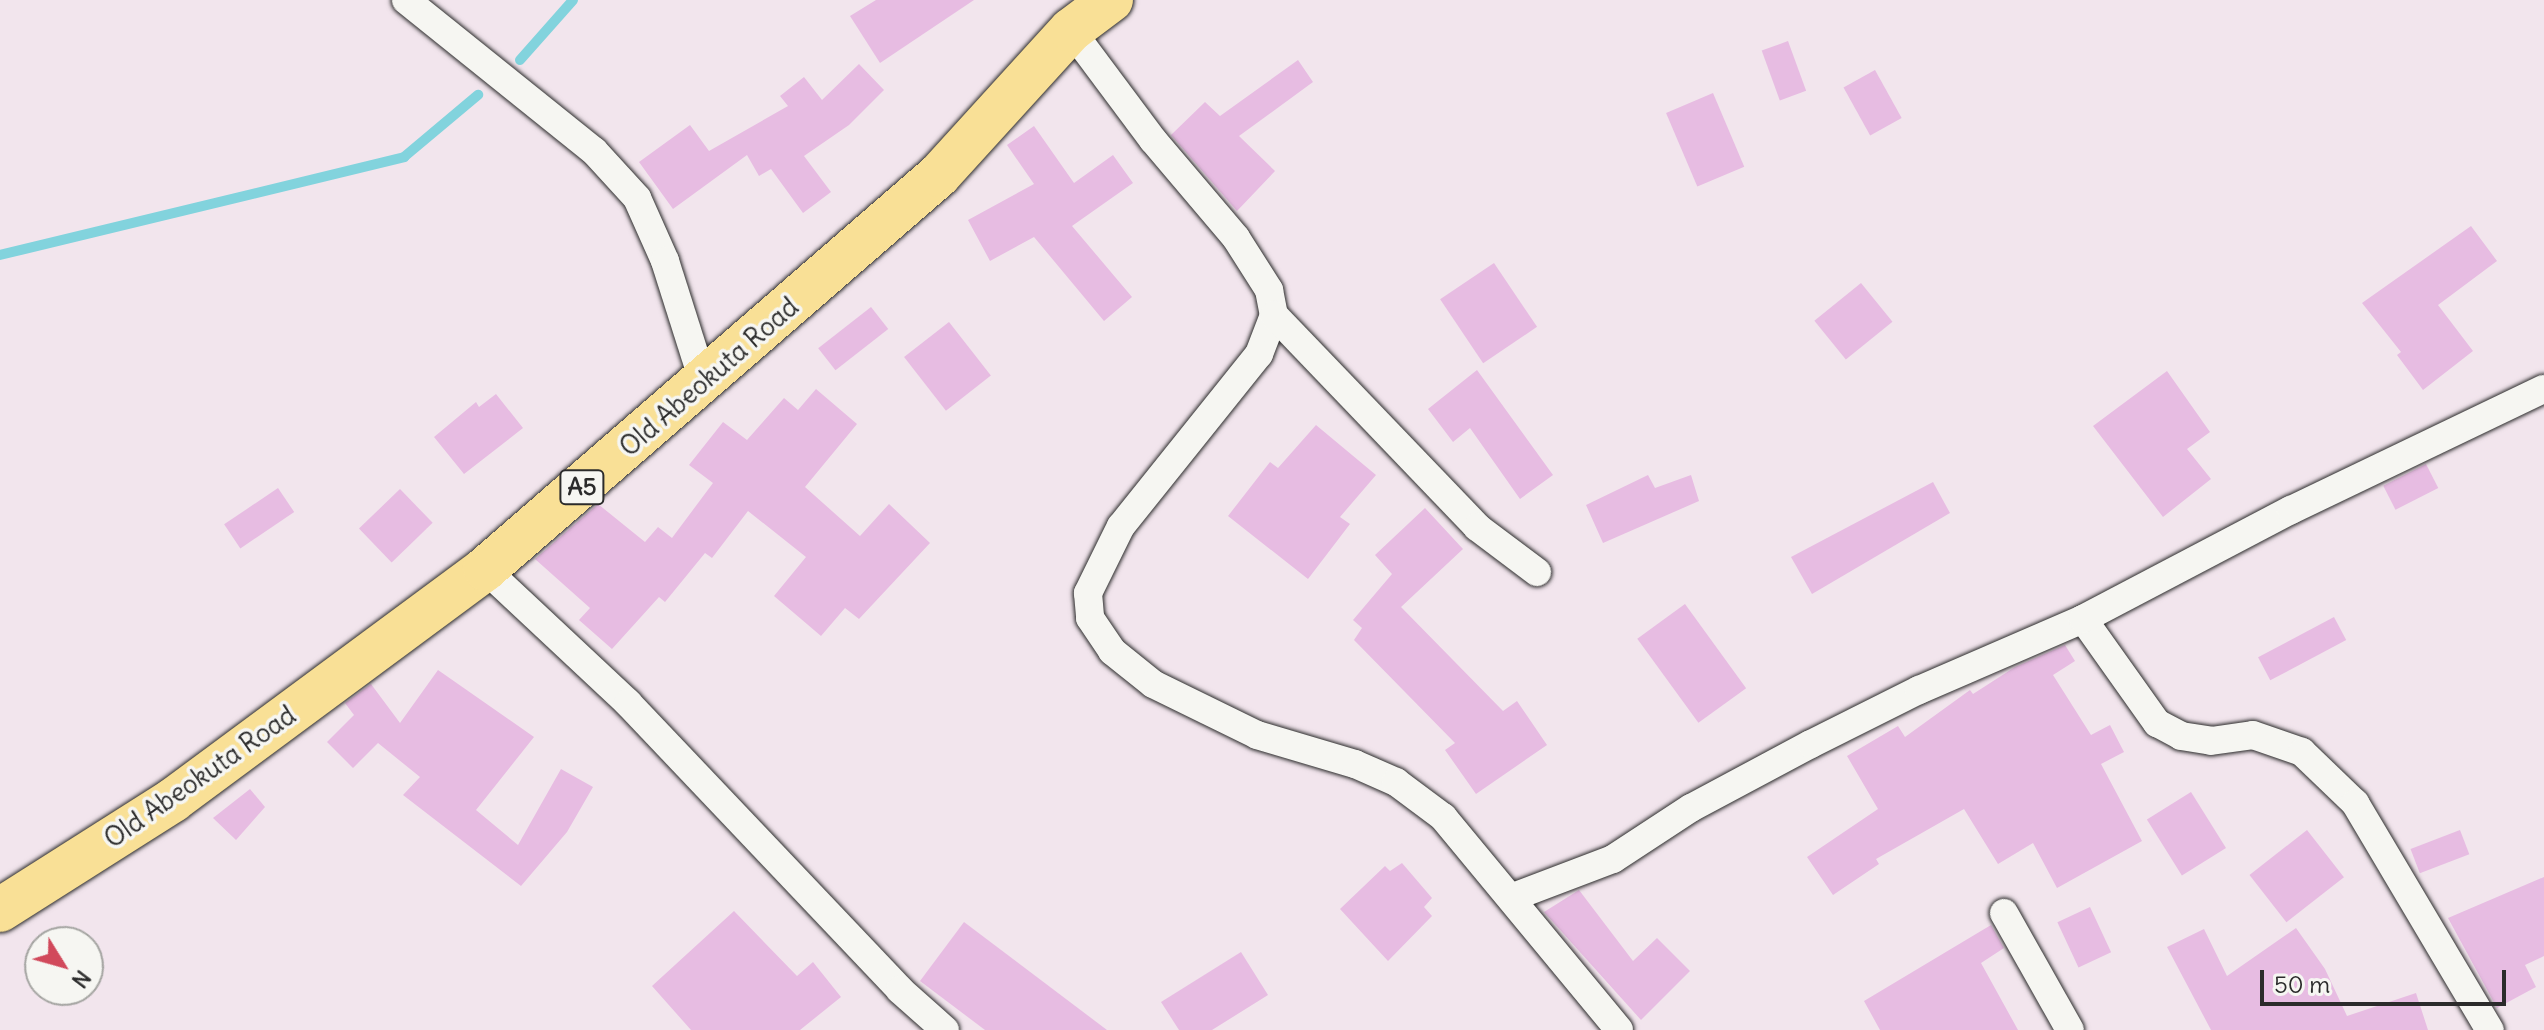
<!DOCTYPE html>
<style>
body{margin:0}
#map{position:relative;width:2544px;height:1030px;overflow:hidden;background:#f2e5ed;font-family:Delius,sans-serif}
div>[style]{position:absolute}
.stream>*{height:10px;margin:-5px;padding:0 5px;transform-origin:5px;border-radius:5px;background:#82d3dd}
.building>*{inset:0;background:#e7bce2;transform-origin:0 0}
.roads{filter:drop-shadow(0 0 2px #2b2b2b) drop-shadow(0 0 2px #2b2b2b)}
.street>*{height:28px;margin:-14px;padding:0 14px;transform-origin:14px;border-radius:14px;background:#f6f6f2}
.highway>*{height:44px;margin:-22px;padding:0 22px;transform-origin:22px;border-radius:22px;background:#f9e096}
span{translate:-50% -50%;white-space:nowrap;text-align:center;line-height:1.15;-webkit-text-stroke:7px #f6f6f2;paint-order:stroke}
.shield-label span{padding:2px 6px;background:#f6f6f2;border:2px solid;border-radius:6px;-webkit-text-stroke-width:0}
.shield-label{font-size:24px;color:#2b2b2b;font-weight:700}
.street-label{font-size:26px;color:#2b2b2b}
.north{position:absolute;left:24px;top:926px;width:80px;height:80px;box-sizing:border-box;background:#f6f6f2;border:2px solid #a5a5a2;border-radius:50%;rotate:127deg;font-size:22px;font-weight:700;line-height:32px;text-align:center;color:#2b2b2b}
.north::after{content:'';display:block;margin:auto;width:28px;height:36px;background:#d1495b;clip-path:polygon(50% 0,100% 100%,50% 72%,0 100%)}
.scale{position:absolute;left:2260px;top:970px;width:246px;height:36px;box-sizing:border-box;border:4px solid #2b2b2b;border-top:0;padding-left:10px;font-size:24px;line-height:28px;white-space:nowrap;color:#2b2b2b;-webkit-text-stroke:6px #f6f6f2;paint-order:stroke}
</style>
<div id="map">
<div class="stream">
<div style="left:520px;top:60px;width:80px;rotate:-48.5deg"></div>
<div style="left:0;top:255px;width:416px;rotate:-13.6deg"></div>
<div style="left:404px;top:157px;width:97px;rotate:-40deg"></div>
</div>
<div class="building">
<div style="clip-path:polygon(876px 0,974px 0,880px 63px,850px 16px)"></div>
<div style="left:1788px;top:41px;width:53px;height:28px;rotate:70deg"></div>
<div style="clip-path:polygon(1298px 60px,1313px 82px,1239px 136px,1275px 171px,1237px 211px,1171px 135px,1205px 102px,1220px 116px)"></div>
<div style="clip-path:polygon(859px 64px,884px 90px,849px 125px,804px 156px,831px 192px,803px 213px,771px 169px,759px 176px,747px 155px,673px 209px,639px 162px,690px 125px,709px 151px,788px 106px,780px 96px,804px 77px,822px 100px)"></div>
<div style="left:1875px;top:70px;width:55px;height:36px;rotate:61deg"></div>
<div style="left:1713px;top:93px;width:80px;height:51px;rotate:67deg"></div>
<div style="clip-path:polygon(1034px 126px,1074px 183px,1113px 155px,1133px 183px,1072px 226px,1132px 297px,1104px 321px,1034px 237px,990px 261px,968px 220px,1034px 184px,1007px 145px)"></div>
<div style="clip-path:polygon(2471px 226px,2497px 261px,2438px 305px,2473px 351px,2423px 390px,2397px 355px,2401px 352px,2362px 303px)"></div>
<div style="left:1494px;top:263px;width:77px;height:65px;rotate:56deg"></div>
<div style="left:1861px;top:283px;width:50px;height:60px;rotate:51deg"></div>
<div style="left:871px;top:307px;width:28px;height:67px;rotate:52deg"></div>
<div style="left:949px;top:322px;width:68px;height:57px;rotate:52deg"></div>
<div style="clip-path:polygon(1477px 370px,1553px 475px,1520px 499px,1470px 428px,1453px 442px,1428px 409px)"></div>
<div style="clip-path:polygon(2167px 371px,2210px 432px,2187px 449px,2211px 479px,2163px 517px,2093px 426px)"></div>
<div style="clip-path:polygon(816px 389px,857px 424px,805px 487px,860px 536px,889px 504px,930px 543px,859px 619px,845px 608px,821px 636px,774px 596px,806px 557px,748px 511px,712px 558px,705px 553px,665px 602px,659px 597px,612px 649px,579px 620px,590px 608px,535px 559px,598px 504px,645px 542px,658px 527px,672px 538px,713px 483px,689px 465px,723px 422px,747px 440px,784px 398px,798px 410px)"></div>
<div style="clip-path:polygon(496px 394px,523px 428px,464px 474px,434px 437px,476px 402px,479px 407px)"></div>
<div style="clip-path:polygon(1316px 425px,1376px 475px,1340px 517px,1350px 524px,1308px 579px,1228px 516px,1270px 462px,1278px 468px)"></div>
<div style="left:2426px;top:464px;width:27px;height:48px;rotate:63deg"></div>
<div style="clip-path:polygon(1648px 475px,1655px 488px,1691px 475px,1699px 501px,1603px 543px,1586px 505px)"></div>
<div style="clip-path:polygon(1933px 482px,1950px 513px,1812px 594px,1791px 557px)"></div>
<div style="left:278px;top:488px;width:29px;height:65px;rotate:56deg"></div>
<div style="left:400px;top:489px;width:47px;height:57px;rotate:46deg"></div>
<div style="clip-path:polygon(1425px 508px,1463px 549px,1401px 607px,1503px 711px,1517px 701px,1547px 745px,1476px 794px,1445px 750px,1455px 743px,1354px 640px,1362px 628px,1353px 620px,1392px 574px,1375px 555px)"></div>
<div style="left:1685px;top:604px;width:104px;height:59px;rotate:54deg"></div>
<div style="left:2334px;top:617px;width:26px;height:86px;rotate:62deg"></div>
<div style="clip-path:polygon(2065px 645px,2075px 661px,2053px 675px,2091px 735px,2110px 725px,2124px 752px,2101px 764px,2142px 841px,2057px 888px,2033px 843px,1998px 864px,1964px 809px,1876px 859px,1879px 864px,1833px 895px,1807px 857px,1878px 809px,1847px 756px,1898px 726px,1905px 737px,1970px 690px,1973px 694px,2015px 667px)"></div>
<div style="clip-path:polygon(438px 670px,534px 737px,476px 810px,518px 845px,561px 769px,593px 787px,567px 832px,521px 886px,403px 795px,420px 777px,378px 743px,353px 768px,327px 742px,354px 715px,345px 703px,371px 684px,400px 723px)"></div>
<div style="clip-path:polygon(250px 789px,265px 807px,236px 840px,213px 818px)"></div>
<div style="left:2191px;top:792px;width:66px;height:52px;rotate:58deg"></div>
<div style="left:2307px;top:830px;width:60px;height:73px;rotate:52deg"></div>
<div style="left:2460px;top:830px;width:26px;height:53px;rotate:69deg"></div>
<div style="clip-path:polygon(1402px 863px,1432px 898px,1424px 907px,1432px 916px,1388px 961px,1340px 909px,1385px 866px,1390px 871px)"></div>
<div style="clip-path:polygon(2544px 877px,2544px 956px,2525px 965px,2536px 987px,2497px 1008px,2448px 918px)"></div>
<div style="clip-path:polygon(1579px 890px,1633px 961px,1657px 938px,1690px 971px,1641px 1020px,1544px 912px)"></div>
<div style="left:2090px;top:907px;width:50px;height:36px;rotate:65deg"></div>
<div style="clip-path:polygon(734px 911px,797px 976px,813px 962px,841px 997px,800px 1030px,691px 1030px,652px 986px)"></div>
<div style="clip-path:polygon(964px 922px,1107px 1030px,985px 1030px,920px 981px)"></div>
<div style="clip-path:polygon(1991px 925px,2004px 948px,1981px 963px,2018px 1030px,1880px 1030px,1864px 1001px)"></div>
<div style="clip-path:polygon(2296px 928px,2325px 969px,2347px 1016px,2416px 993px,2428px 1030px,2211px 1030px,2167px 947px,2204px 929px,2227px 976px)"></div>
<div style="clip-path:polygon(1241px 952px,1268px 995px,1212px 1030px,1179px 1030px,1161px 1002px)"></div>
</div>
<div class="roads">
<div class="street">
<div style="left:406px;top:0;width:241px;rotate:38.8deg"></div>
<div style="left:594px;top:151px;width:64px;rotate:47.5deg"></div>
<div style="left:637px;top:198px;width:69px;rotate:66deg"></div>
<div style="left:665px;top:261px;width:129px;rotate:72.4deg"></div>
<div style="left:1071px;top:30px;width:137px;rotate:53.3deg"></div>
<div style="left:1153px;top:140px;width:128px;rotate:49.7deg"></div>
<div style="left:1236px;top:238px;width:62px;rotate:57.6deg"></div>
<div style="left:1269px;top:290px;width:25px;rotate:79deg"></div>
<div style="left:1274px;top:315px;width:42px;rotate:111deg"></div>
<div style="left:1259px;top:354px;width:221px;rotate:128.7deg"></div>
<div style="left:1121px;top:526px;width:75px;rotate:116.2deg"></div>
<div style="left:1088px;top:593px;width:25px;rotate:85deg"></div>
<div style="left:1090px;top:618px;width:40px;rotate:56deg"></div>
<div style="left:1112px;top:651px;width:53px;rotate:38.8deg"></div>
<div style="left:1153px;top:684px;width:116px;rotate:26.1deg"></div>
<div style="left:1257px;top:735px;width:102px;rotate:16.5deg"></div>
<div style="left:1355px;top:764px;width:45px;rotate:23.7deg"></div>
<div style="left:1396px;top:782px;width:59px;rotate:36.7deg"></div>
<div style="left:1443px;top:817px;width:276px;rotate:50.4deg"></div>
<div style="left:1274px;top:315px;width:294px;rotate:46.2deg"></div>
<div style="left:1477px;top:527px;width:75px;rotate:36.9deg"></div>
<div style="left:485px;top:569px;width:196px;rotate:43.1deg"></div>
<div style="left:628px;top:703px;width:395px;rotate:46.5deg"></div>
<div style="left:900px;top:990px;width:60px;rotate:41.6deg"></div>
<div style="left:2083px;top:619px;width:128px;rotate:54.6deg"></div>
<div style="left:2157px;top:723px;width:27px;rotate:28deg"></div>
<div style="left:2181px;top:736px;width:30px;rotate:9deg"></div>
<div style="left:2211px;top:741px;width:42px;rotate:-8.1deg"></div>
<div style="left:2253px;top:735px;width:52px;rotate:19.1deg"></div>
<div style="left:2302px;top:752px;width:74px;rotate:43.9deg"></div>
<div style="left:2355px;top:803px;width:264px;rotate:59.3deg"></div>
<div style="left:1513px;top:897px;width:107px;rotate:-20.8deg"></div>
<div style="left:1613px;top:859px;width:93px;rotate:-33.2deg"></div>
<div style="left:1691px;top:808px;width:136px;rotate:-28.1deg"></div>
<div style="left:1811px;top:744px;width:121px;rotate:-26.6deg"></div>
<div style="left:1919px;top:690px;width:179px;rotate:-23.4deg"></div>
<div style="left:2083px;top:619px;width:235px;rotate:-27.7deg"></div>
<div style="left:2291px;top:510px;width:280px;rotate:-25.6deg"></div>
<div style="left:2004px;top:913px;width:134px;rotate:60.6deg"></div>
</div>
<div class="highway">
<div style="left:0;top:910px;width:205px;rotate:-32.4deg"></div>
<div style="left:173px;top:800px;width:388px;rotate:-36.5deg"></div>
<div style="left:485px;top:569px;width:601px;rotate:-40.95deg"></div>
<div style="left:939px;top:175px;width:196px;rotate:-47.7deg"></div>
<div style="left:1071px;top:30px;width:50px;rotate:-36.9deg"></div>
</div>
</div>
<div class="shield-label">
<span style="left:582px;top:487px">A5</span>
</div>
<div class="street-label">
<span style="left:709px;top:377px;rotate:-41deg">Old Abeokuta Road</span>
<span style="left:200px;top:777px;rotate:-35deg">Old Abeokuta Road</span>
</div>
<div class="north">N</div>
<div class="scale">50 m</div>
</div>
